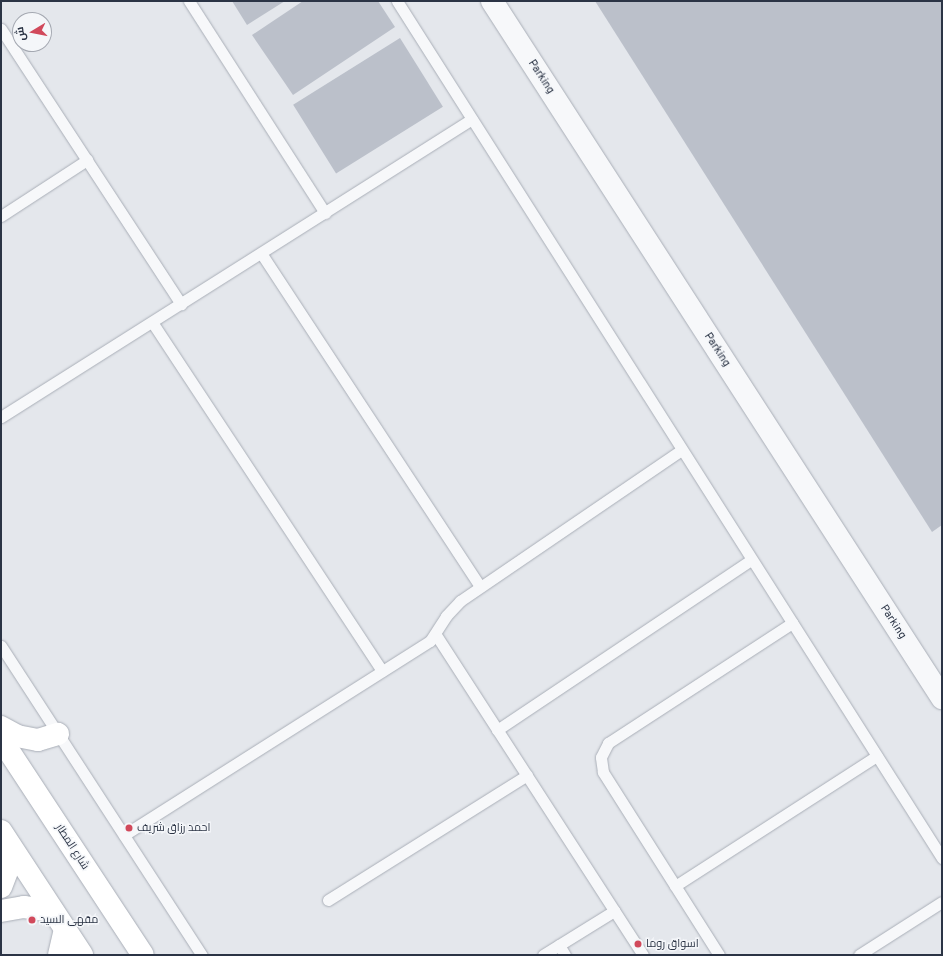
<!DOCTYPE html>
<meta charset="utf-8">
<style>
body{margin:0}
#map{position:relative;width:943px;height:956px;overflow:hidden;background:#e4e7ec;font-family:Overpass,Cairo,sans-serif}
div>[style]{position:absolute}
.building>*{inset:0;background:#bbc0ca;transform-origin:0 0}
.roads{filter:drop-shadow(0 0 1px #a9aeb7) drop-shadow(0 0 1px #a9aeb7)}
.lane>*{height:11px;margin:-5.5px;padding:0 5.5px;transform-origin:5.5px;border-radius:5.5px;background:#f7f8fa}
.street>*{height:22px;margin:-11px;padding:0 11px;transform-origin:11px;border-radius:11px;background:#f7f8fa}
.secondary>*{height:22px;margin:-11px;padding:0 11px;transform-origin:11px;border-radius:11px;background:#fff}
.primary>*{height:22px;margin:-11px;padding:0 11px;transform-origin:11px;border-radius:11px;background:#fff}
.dots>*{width:11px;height:11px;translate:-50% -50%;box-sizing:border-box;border:2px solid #f4f6f9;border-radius:50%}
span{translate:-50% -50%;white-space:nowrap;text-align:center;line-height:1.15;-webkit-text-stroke:3px #f4f6f9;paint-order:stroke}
.street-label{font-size:11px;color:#2b3445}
.poi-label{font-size:11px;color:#2b3445}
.left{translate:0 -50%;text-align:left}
.frame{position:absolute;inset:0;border:2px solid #2b3445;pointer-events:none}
.north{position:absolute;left:12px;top:12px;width:40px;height:40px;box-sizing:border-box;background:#f4f6f9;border:1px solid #a4a8b1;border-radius:50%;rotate:260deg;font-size:11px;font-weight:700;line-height:16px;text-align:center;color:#2b3445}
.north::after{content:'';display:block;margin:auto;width:14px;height:18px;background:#d1495b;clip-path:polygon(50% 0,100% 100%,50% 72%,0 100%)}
</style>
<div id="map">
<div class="building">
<div style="clip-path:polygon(232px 1px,285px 1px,247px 25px)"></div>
<div style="clip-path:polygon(303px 1px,378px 1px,395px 27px,293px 95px,252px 35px)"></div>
<div style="clip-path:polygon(595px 1px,942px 1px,942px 525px,932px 532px)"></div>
<div style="left:400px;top:38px;width:81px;height:126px;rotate:58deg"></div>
</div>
<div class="roads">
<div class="lane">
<div style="left:189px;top:1px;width:252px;rotate:57.3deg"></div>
<div style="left:397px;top:1px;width:1016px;rotate:57.55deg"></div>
<div style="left:1px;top:29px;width:329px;rotate:56.8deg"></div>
<div style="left:1px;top:216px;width:103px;rotate:-33.1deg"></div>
<div style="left:261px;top:253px;width:399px;rotate:56.7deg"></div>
<div style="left:152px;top:322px;width:418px;rotate:56.6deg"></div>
<div style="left:1px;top:417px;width:557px;rotate:-32.32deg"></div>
<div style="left:436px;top:635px;width:381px;rotate:57.1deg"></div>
<div style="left:1px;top:646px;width:369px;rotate:57deg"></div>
<div style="left:497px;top:730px;width:306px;rotate:-33.8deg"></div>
<div style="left:124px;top:835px;width:362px;rotate:-32.4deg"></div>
<div style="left:430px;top:641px;width:30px;rotate:-57deg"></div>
<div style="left:446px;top:616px;width:21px;rotate:-47deg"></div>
<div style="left:460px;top:601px;width:268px;rotate:-34.3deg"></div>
<div style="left:675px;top:886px;width:240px;rotate:-32.8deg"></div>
<div style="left:328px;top:900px;width:235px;rotate:-32.1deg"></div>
<div style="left:559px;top:945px;width:12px;rotate:59deg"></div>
<div style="left:543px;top:955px;width:84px;rotate:-31.8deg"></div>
<div style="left:719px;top:955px;width:217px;rotate:-122.4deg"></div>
<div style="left:603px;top:772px;width:15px;rotate:-98deg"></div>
<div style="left:601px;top:757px;width:16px;rotate:-63deg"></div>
<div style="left:608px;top:743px;width:220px;rotate:-33.1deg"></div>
<div style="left:859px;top:955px;width:98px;rotate:-32.6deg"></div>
</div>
<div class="street">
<div style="left:492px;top:1px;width:830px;rotate:57.15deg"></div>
</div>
<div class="secondary">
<div style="left:1px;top:887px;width:26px;rotate:-69deg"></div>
<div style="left:10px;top:863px;width:22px;rotate:-98deg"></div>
<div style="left:1px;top:911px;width:23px;rotate:-10deg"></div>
<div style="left:24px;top:907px;width:29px;rotate:8deg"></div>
<div style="left:59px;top:955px;width:26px;rotate:-77deg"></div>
</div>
<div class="primary">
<div style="left:1px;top:727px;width:18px;rotate:29deg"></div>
<div style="left:17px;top:736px;width:21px;rotate:11deg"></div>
<div style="left:38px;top:740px;width:21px;rotate:-17deg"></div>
<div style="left:1px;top:739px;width:258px;rotate:56.7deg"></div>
<div style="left:1px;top:831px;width:148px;rotate:56.8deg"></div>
</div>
</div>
<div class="dots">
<div style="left:129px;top:828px;background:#d1495b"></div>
<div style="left:32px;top:920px;background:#d1495b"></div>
<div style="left:638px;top:944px;background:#d1495b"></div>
</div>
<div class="street-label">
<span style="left:541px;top:77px;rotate:57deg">Parking</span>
<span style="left:717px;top:350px;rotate:57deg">Parking</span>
<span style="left:893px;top:622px;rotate:57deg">Parking</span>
<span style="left:72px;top:847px;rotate:57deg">شارع المطار</span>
</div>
<div class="poi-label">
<span class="left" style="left:137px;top:828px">احمد رزاق شريف</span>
<span class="left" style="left:40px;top:920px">مقهى السيد</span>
<span class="left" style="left:646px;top:944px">اسواق روما</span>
</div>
<div class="frame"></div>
<div class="north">ش</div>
</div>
